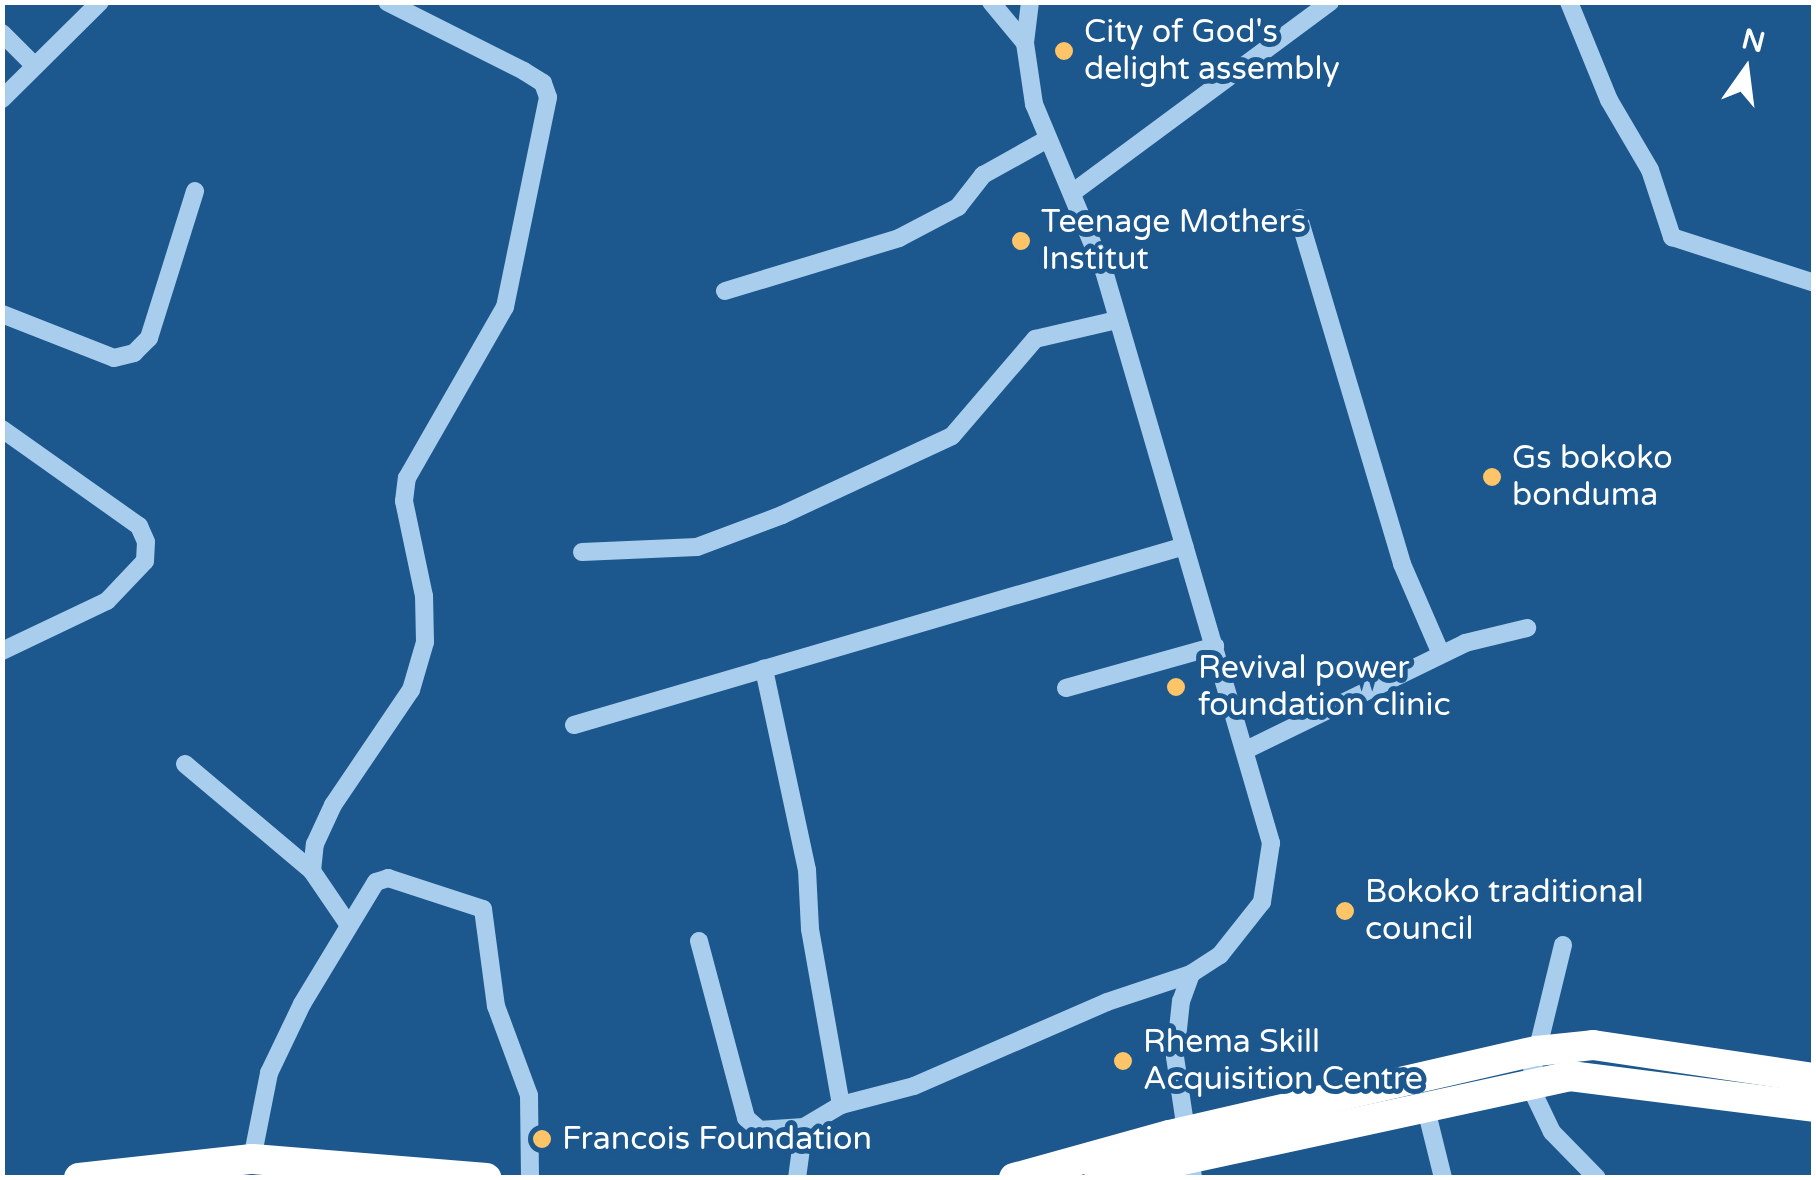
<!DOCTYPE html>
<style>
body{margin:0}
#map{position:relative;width:1816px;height:1180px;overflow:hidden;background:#1c578d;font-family:"Varela Round",sans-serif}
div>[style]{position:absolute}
.minor>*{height:18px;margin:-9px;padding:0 9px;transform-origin:9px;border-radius:9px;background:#a9ceed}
.highway>*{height:30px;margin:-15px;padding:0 15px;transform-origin:15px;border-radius:15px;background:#fff}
.dots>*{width:28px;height:28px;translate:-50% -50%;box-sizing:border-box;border:5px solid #1c578d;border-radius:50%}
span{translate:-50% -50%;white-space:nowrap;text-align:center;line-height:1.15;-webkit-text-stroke:10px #1c578d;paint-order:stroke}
.poi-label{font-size:32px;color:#fff}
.left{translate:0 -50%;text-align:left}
.frame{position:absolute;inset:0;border:5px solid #fff;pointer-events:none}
.north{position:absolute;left:1696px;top:20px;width:100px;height:100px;-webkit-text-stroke:8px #1c578d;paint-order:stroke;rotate:14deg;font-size:28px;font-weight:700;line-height:40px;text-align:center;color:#fff}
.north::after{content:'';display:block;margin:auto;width:35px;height:45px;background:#fff;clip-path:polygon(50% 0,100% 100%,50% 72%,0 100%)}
</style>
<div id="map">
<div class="minor">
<div style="left:991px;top:2px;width:53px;rotate:50.3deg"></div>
<div style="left:1030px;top:2px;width:41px;rotate:97deg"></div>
<div style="left:1025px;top:43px;width:62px;rotate:81.6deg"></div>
<div style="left:1034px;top:104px;width:181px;rotate:67.3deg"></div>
<div style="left:1104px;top:271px;width:596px;rotate:73.72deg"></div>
<div style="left:1271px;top:843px;width:60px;rotate:98.7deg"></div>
<div style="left:1262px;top:902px;width:68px;rotate:128.4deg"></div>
<div style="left:1220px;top:955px;width:35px;rotate:147deg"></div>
<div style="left:1191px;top:974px;width:29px;rotate:110deg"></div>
<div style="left:1181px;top:1001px;width:56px;rotate:96.1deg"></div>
<div style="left:1175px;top:1057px;width:122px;rotate:81.5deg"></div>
<div style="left:1569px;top:2px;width:106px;rotate:67.8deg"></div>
<div style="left:1609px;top:100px;width:81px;rotate:59.6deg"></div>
<div style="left:1650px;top:170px;width:71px;rotate:71.8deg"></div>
<div style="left:1672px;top:237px;width:149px;rotate:17.9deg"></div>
<div style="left:2px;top:33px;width:45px;rotate:45deg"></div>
<div style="left:2px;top:99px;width:138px;rotate:-44.7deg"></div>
<div style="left:1072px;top:193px;width:321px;rotate:-36.5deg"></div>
<div style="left:1299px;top:218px;width:361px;rotate:73.4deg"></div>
<div style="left:1402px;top:564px;width:98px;rotate:66.6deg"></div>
<div style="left:725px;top:291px;width:182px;rotate:-16.9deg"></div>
<div style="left:899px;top:238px;width:67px;rotate:-27.7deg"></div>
<div style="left:958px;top:207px;width:41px;rotate:-52deg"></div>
<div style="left:983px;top:175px;width:72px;rotate:-29.1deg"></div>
<div style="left:2px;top:314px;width:120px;rotate:21.4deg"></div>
<div style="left:114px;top:358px;width:21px;rotate:-14deg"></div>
<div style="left:134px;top:353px;width:21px;rotate:-45deg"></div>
<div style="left:149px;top:338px;width:154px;rotate:-72.6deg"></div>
<div style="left:2px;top:429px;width:168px;rotate:35.3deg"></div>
<div style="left:139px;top:526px;width:17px;rotate:66deg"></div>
<div style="left:146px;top:542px;width:19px;rotate:93deg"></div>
<div style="left:145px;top:561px;width:55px;rotate:133.5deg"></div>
<div style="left:107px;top:601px;width:116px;rotate:154.5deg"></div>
<div style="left:582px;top:552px;width:115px;rotate:-2.5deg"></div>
<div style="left:697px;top:547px;width:91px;rotate:-20.6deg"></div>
<div style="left:782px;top:515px;width:187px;rotate:-24.9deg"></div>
<div style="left:952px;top:436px;width:128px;rotate:-49.4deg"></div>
<div style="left:1035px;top:339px;width:84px;rotate:-13deg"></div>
<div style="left:1066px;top:688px;width:155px;rotate:-15.7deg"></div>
<div style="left:574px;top:725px;width:198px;rotate:-16.4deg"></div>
<div style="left:1246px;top:750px;width:244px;rotate:-26deg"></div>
<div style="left:1465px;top:643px;width:64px;rotate:-13.6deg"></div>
<div style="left:185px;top:764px;width:166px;rotate:40.1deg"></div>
<div style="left:348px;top:924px;width:64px;rotate:-124.2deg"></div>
<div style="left:312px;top:871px;width:27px;rotate:-84deg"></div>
<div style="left:315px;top:844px;width:43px;rotate:-65.2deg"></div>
<div style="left:333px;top:805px;width:139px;rotate:-55.9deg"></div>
<div style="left:411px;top:690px;width:50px;rotate:-73.7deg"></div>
<div style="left:425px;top:642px;width:46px;rotate:-91.2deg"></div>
<div style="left:424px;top:596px;width:97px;rotate:-101.9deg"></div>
<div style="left:404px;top:501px;width:23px;rotate:-83deg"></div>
<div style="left:407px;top:478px;width:197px;rotate:-60.2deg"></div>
<div style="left:505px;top:307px;width:214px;rotate:-78.4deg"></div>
<div style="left:548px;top:97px;width:15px;rotate:-110deg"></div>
<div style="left:543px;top:83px;width:22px;rotate:-148deg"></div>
<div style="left:524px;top:71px;width:153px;rotate:-153.3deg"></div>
<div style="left:699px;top:941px;width:183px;rotate:75.1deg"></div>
<div style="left:746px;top:1118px;width:18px;rotate:41deg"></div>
<div style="left:760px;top:1130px;width:44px;rotate:-3.9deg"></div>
<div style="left:1563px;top:945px;width:143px;rotate:103.7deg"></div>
<div style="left:1529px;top:1084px;width:53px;rotate:64.4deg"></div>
<div style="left:1552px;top:1132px;width:64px;rotate:45.6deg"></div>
<div style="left:841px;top:1105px;width:179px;rotate:-100deg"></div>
<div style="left:810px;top:929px;width:59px;rotate:-92.9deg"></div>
<div style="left:807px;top:870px;width:206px;rotate:-102.1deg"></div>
<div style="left:764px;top:669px;width:438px;rotate:-16.3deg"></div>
<div style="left:1425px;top:1105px;width:75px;rotate:76.1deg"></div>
<div style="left:252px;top:1159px;width:88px;rotate:-78.8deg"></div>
<div style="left:269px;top:1073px;width:76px;rotate:-64.4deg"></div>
<div style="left:302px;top:1004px;width:143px;rotate:-58.8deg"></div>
<div style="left:376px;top:882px;width:13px;rotate:-18deg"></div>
<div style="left:388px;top:878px;width:100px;rotate:18.1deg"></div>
<div style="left:483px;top:909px;width:98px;rotate:82.4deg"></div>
<div style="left:496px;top:1006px;width:95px;rotate:69.7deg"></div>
<div style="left:529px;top:1095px;width:83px;rotate:89.3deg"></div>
<div style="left:797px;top:1178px;width:51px;rotate:-82.2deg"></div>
<div style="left:804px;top:1127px;width:43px;rotate:-30.7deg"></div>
<div style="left:841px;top:1105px;width:75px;rotate:-14.6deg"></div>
<div style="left:914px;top:1086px;width:210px;rotate:-23.5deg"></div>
<div style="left:1107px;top:1002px;width:89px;rotate:-18.4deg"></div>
</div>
<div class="highway">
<div style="left:79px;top:1178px;width:174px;rotate:-6.3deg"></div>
<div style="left:252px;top:1159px;width:235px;rotate:4.6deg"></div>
<div style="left:1014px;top:1178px;width:161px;rotate:-15.5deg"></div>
<div style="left:1169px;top:1135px;width:377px;rotate:-12.9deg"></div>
<div style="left:1537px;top:1051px;width:56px;rotate:-6.1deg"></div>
<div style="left:1593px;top:1045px;width:223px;rotate:8.5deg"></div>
<div style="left:1099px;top:1178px;width:482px;rotate:-12.2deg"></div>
<div style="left:1570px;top:1076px;width:246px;rotate:7.2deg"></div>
</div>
<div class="dots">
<div style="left:1064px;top:51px;background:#fdc567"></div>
<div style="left:1021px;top:241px;background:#fdc567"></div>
<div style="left:1492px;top:477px;background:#fdc567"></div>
<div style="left:1176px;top:687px;background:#fdc567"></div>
<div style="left:1345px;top:911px;background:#fdc567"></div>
<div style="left:1123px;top:1061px;background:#fdc567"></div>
<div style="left:542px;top:1139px;background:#fdc567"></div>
</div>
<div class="poi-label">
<span class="left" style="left:1084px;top:51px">City of God's<br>delight assembly</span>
<span class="left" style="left:1041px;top:241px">Teenage Mothers<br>Institut</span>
<span class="left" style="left:1512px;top:477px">Gs bokoko<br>bonduma</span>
<span class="left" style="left:1198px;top:687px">Revival power<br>foundation clinic</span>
<span class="left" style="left:1365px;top:911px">Bokoko traditional<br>council</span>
<span class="left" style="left:1143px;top:1061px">Rhema Skill<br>Acquisition Centre</span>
<span class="left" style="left:562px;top:1139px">Francois Foundation</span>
</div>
<div class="frame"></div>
<div class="north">N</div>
</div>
